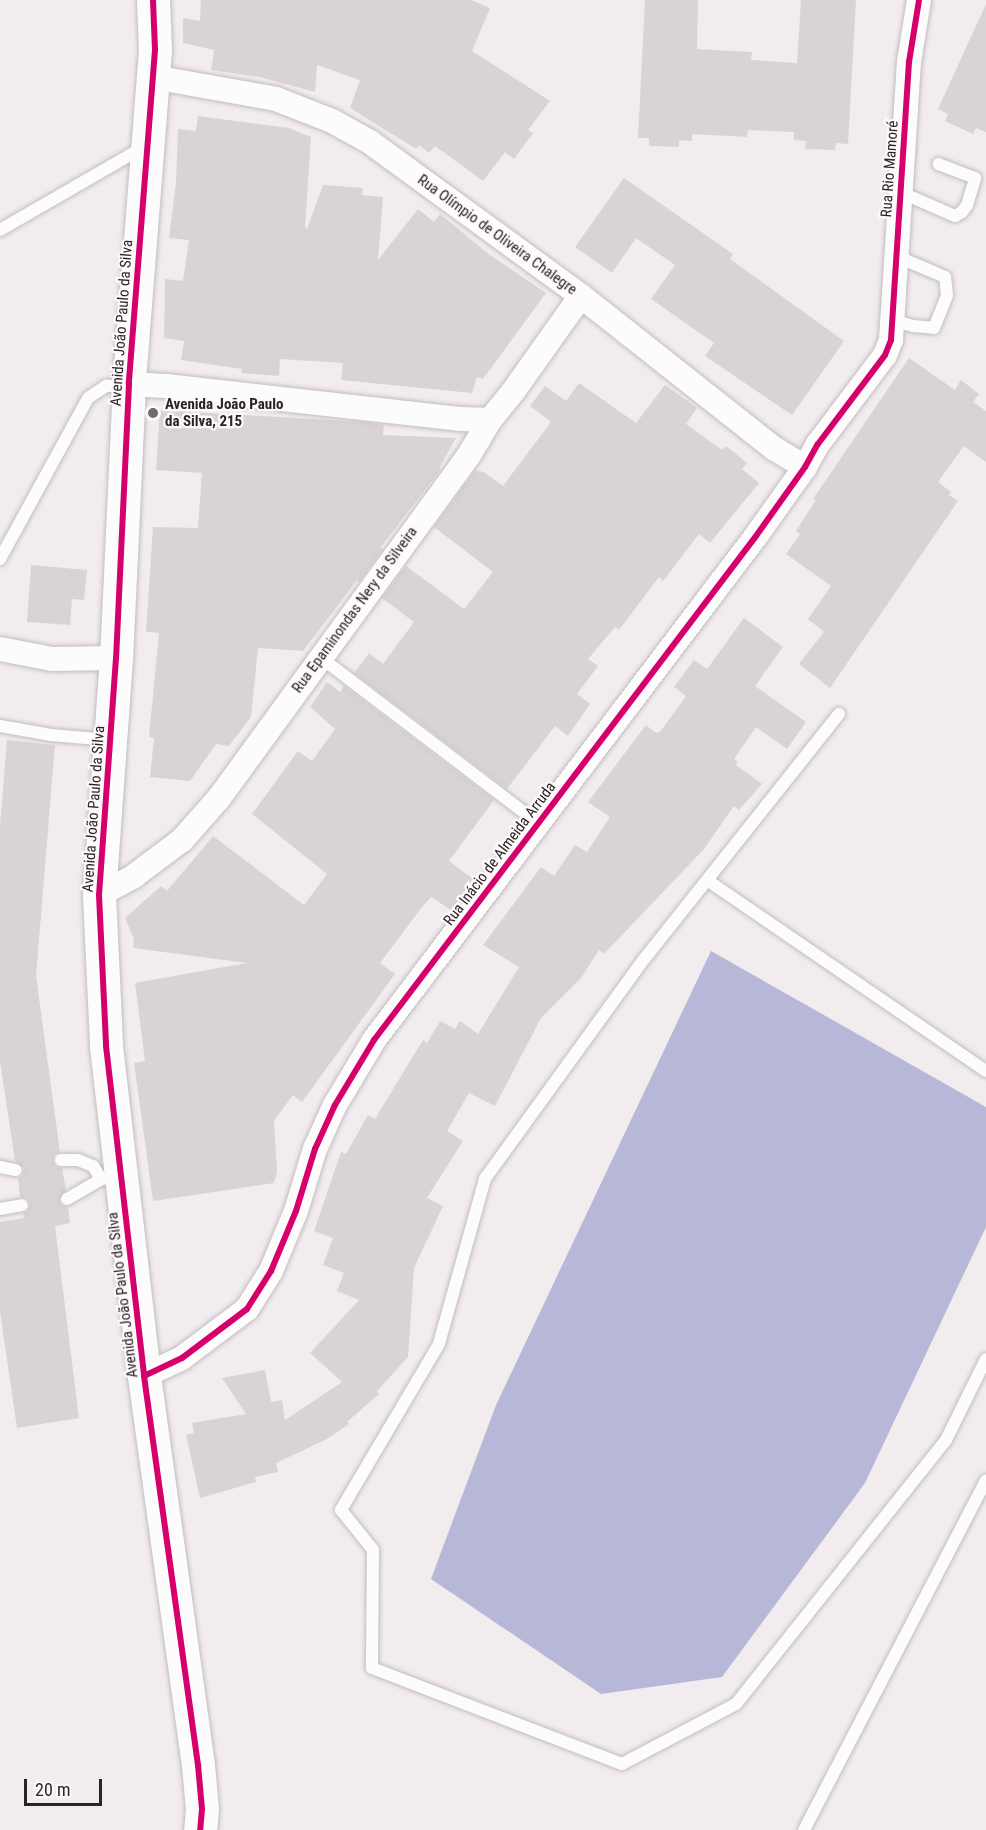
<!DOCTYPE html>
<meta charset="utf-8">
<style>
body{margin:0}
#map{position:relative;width:986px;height:1830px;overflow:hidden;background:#f2ecef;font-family:"Roboto Condensed",sans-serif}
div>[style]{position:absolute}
.water>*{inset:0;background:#b7b8d8}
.building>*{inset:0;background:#d9d3d5}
.roads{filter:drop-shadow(0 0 2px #c2bdc0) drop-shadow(0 0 2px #c2bdc0)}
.lane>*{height:12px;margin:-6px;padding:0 6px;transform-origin:6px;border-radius:6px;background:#fdfcfd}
.street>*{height:24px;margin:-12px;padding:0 12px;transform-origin:12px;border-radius:12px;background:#fdfcfd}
.secondary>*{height:33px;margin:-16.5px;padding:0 16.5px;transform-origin:16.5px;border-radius:16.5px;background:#fdfcfd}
.cycleway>*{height:6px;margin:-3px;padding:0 3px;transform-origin:3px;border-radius:3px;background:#d6006c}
.dots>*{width:16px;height:16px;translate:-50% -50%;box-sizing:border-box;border:3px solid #fef8fb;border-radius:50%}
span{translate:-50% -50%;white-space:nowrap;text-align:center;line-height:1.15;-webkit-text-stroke:4.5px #fef8fb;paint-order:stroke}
.street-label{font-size:15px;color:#292427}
.poi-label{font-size:15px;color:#292427;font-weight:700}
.left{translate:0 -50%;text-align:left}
.scale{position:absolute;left:24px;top:1779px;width:78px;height:27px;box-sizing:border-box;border:3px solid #292427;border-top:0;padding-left:8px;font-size:18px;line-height:21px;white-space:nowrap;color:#292427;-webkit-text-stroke:4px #fef8fb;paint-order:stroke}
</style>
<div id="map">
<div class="water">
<div style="clip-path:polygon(711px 951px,986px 1107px,986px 1227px,865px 1483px,722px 1677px,601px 1694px,431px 1579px,496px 1405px)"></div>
</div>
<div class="building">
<div style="clip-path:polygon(201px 0,471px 0,490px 8px,472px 51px,550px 101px,528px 130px,533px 133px,514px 159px,505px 152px,483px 181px,435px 146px,429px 153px,419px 145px,416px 149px,350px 108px,360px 80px,317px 65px,315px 92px,260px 77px,211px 70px,214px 50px,183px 43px,183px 18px,200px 21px)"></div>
<div style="clip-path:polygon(645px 0,698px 0,697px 49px,752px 52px,751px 60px,797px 63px,801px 0,856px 0,848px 144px,836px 143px,835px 150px,805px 149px,806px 141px,794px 140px,794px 132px,748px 130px,747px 137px,692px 134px,692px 141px,679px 140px,679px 147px,649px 146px,649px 138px,638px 138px)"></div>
<div style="clip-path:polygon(986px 4px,986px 132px,976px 128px,973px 134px,945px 121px,948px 114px,938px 109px)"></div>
<div style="clip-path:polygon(198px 116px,289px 128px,311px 137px,305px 228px,307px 229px,323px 185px,363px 188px,362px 195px,383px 197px,378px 260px,418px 209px,434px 222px,440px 214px,490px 255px,546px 293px,483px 379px,477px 377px,472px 393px,341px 380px,343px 363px,280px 359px,279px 376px,241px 373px,242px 369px,181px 360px,184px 341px,164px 338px,165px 279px,183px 281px,189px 240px,169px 238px,176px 183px,178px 129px,196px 131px)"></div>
<div style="clip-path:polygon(624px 178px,733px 254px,730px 259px,844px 341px,792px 415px,705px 356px,714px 343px,651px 299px,675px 265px,636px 238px,612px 273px,575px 247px)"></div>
<div style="clip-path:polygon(909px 358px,955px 390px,961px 380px,979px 394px,973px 402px,986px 411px,986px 462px,964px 446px,938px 482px,951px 492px,949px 495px,958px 501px,830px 688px,799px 664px,824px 632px,808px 619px,831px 586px,786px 554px,800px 534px,796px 531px,816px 500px,813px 499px)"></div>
<div style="clip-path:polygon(579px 383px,636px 423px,665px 385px,697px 408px,686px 424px,722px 450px,726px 446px,747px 463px,742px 469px,759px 483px,710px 543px,699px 534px,663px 581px,659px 577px,619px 630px,615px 627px,588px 659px,598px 666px,577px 694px,590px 704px,568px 736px,555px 726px,507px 789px,354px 673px,369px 653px,383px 664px,414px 622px,382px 598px,406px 566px,464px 609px,493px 572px,434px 527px,475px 471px,484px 472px,503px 486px,551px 422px,530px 406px,545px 386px,566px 401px)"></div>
<div style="clip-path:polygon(160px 410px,364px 422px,384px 425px,383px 435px,456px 438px,439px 468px,441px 469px,380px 548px,383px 549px,359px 582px,357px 580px,303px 651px,258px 648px,251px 717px,229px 746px,216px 744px,190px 781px,150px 777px,154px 738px,149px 737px,159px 633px,146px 632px,153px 527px,198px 528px,202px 473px,156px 470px)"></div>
<div style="clip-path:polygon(31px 565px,87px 570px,84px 600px,72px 599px,70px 625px,27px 622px)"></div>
<div style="clip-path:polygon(744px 618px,783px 647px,755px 686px,806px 722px,787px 749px,756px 727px,734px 759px,738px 762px,736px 765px,762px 784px,739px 810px,734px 806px,704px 849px,604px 954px,599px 950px,581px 978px,541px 1018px,495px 1106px,469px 1093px,447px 1131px,463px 1141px,427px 1198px,443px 1206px,414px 1268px,408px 1357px,377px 1391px,379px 1394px,347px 1422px,349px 1424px,327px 1439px,276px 1463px,278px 1472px,255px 1477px,256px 1482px,200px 1498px,186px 1435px,194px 1433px,192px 1423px,246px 1414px,222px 1378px,265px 1370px,271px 1402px,282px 1400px,285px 1420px,342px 1382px,310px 1353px,359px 1300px,337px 1291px,344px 1273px,323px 1265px,333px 1238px,314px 1231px,341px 1152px,346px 1154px,368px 1115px,375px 1119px,423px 1040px,427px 1043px,440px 1021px,455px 1029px,460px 1021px,478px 1034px,519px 967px,483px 945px,541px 867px,554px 876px,575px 845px,587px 852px,610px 817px,588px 802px,646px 725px,656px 733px,660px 732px,686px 696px,674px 687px,694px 660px,707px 669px)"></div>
<div style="clip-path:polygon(327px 682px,340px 692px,344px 686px,494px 800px,449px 861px,473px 879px,451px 910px,431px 897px,419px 911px,380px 963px,395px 974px,302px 1102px,293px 1095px,274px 1121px,277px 1172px,274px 1183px,153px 1201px,134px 1063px,145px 1061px,135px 983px,247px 963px,133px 948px,134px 939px,125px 918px,161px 886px,167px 891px,213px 836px,304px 905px,327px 874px,252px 814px,298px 751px,312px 761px,335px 729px,310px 707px)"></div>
<div style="clip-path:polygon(7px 740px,55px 745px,36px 976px,60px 1152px,54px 1155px,53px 1161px,56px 1167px,62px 1168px,66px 1190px,59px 1200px,62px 1206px,68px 1207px,70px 1223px,55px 1226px,79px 1418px,17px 1428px,0 1312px,0 1222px,24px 1218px,23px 1213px,28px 1211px,30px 1204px,28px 1199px,20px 1197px,18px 1178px,23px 1175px,24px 1168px,15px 1161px,0 1061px,0 826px)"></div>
</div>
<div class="roads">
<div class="lane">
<div style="left:900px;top:192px;width:60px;rotate:23.6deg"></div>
<div style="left:955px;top:216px;width:8px;rotate:-30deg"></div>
<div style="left:962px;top:212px;width:9px;rotate:-54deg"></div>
<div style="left:967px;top:205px;width:28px;rotate:-73deg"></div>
<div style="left:975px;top:178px;width:39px;rotate:-159deg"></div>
<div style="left:0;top:230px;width:166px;rotate:-30deg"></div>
<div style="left:892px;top:320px;width:22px;rotate:16deg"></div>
<div style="left:913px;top:326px;width:21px;rotate:5deg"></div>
<div style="left:934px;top:328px;width:35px;rotate:-68deg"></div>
<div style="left:947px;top:295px;width:18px;rotate:-96deg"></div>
<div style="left:945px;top:277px;width:53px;rotate:-156.8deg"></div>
<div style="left:0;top:559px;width:183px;rotate:-61.3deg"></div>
<div style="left:88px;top:398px;width:22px;rotate:-34deg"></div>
<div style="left:106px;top:386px;width:22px;rotate:-3deg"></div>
<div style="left:320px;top:657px;width:275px;rotate:37.3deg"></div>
<div style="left:839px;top:714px;width:313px;rotate:128.5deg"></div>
<div style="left:644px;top:959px;width:271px;rotate:125.9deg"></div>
<div style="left:485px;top:1179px;width:171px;rotate:105.6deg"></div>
<div style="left:439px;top:1344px;width:193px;rotate:120.6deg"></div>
<div style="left:341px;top:1510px;width:51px;rotate:51.3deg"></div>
<div style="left:373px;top:1550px;width:118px;rotate:90.5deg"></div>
<div style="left:372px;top:1668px;width:268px;rotate:21deg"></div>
<div style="left:622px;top:1764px;width:129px;rotate:-27.8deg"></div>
<div style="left:736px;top:1704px;width:337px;rotate:-51.5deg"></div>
<div style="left:946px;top:1440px;width:90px;rotate:-63.7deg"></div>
<div style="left:0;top:726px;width:52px;rotate:10deg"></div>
<div style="left:51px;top:735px;width:58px;rotate:4.9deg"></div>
<div style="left:707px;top:880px;width:338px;rotate:34.4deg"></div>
<div style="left:61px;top:1160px;width:17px"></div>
<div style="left:78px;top:1160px;width:16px;rotate:22deg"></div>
<div style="left:93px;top:1166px;width:15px;rotate:58deg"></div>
<div style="left:0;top:1167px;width:16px;rotate:11deg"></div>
<div style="left:67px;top:1199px;width:39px;rotate:-30deg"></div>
<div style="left:101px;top:1179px;width:18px;rotate:-9deg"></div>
<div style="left:0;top:1209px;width:22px;rotate:-10deg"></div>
<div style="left:804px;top:1830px;width:394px;rotate:-62.5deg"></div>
</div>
<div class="street">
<div style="left:153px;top:77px;width:125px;rotate:10.1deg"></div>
<div style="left:276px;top:99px;width:60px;rotate:21.4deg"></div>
<div style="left:332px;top:121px;width:43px;rotate:28.9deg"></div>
<div style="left:370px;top:142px;width:261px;rotate:36.1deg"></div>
<div style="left:581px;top:296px;width:247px;rotate:38.3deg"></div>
<div style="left:775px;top:449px;width:35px;rotate:31deg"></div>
<div style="left:129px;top:384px;width:37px;rotate:3deg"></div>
<div style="left:166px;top:386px;width:297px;rotate:6.4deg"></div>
<div style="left:461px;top:419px;width:29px;rotate:2deg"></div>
<div style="left:0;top:649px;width:53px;rotate:10.9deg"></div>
<div style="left:52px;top:659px;width:64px;rotate:-0.9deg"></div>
<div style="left:99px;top:895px;width:40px;rotate:-28deg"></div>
<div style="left:134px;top:876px;width:60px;rotate:-36.9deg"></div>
<div style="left:182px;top:840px;width:56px;rotate:-48.6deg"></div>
<div style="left:219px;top:798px;width:424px;rotate:-53.9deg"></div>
<div style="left:469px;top:455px;width:41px;rotate:-59deg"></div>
<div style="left:490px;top:420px;width:35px;rotate:-51deg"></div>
<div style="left:512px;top:393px;width:119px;rotate:-54.6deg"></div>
<div style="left:144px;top:1376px;width:42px;rotate:-25.3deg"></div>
<div style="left:182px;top:1358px;width:81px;rotate:-37deg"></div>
<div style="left:247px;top:1309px;width:45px;rotate:-57.7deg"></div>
<div style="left:271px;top:1271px;width:65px;rotate:-67.4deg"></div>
<div style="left:296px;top:1211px;width:65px;rotate:-73deg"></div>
<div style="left:315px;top:1149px;width:48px;rotate:-65.6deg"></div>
<div style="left:335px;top:1105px;width:76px;rotate:-59deg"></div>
<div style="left:374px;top:1040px;width:632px;rotate:-52.84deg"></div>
<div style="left:756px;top:536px;width:85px;rotate:-54.6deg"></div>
<div style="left:805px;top:467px;width:26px;rotate:-61deg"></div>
<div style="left:818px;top:444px;width:111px;rotate:-53deg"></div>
<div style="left:885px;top:355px;width:16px;rotate:-68deg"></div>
<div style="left:891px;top:340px;width:279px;rotate:-86.3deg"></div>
<div style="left:909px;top:62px;width:63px;rotate:-80.8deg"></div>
</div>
<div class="secondary">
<div style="left:153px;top:0;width:50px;rotate:87.7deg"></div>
<div style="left:155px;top:50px;width:335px;rotate:94.5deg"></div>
<div style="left:129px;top:384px;width:274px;rotate:92.7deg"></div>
<div style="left:116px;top:658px;width:238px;rotate:94.1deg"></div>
<div style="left:99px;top:895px;width:151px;rotate:87.3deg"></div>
<div style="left:106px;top:1046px;width:332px;rotate:83.4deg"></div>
<div style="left:144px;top:1376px;width:393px;rotate:82.1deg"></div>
<div style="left:198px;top:1765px;width:44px;rotate:84.8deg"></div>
<div style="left:202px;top:1809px;width:21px;rotate:95deg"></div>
</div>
</div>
<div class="cycleway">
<div style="left:153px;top:0;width:50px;rotate:87.7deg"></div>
<div style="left:155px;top:50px;width:335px;rotate:94.5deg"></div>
<div style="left:129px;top:384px;width:274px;rotate:92.7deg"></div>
<div style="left:116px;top:658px;width:238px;rotate:94.1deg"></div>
<div style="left:99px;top:895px;width:151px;rotate:87.3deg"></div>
<div style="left:106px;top:1046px;width:332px;rotate:83.4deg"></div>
<div style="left:144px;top:1376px;width:393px;rotate:82.1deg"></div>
<div style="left:198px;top:1765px;width:44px;rotate:84.8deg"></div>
<div style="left:202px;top:1809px;width:21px;rotate:95deg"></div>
<div style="left:144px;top:1376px;width:42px;rotate:-25.3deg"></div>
<div style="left:182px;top:1358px;width:81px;rotate:-37deg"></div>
<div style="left:247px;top:1309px;width:45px;rotate:-57.7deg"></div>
<div style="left:271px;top:1271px;width:65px;rotate:-67.4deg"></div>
<div style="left:296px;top:1211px;width:65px;rotate:-73deg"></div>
<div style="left:315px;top:1149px;width:48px;rotate:-65.6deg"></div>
<div style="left:335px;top:1105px;width:76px;rotate:-59deg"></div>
<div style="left:374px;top:1040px;width:632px;rotate:-52.84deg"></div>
<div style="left:756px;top:536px;width:85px;rotate:-54.6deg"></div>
<div style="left:805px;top:467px;width:26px;rotate:-61deg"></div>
<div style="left:818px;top:444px;width:111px;rotate:-53deg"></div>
<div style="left:885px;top:355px;width:16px;rotate:-68deg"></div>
<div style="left:891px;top:340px;width:279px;rotate:-86.3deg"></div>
<div style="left:909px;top:62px;width:63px;rotate:-80.8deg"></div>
</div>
<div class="dots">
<div style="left:153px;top:413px;background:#6f6a6d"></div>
</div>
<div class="street-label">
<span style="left:890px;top:169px;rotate:-86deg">Rua Rio Mamoré</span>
<span style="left:497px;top:235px;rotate:36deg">Rua Olímpio de Oliveira Chalegre</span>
<span style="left:122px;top:323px;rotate:-86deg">Avenida João Paulo da Silva</span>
<span style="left:355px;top:610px;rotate:-54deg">Rua Epaminondas Nery da Silveira</span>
<span style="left:94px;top:809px;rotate:-86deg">Avenida João Paulo da Silva</span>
<span style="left:500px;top:854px;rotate:-53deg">Rua Inácio de Almeida Arruda</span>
<span style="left:123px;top:1295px;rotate:-97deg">Avenida João Paulo da Silva</span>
</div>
<div class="poi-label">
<span class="left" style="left:165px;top:413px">Avenida João Paulo<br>da Silva, 215</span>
</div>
<div class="scale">20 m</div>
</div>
